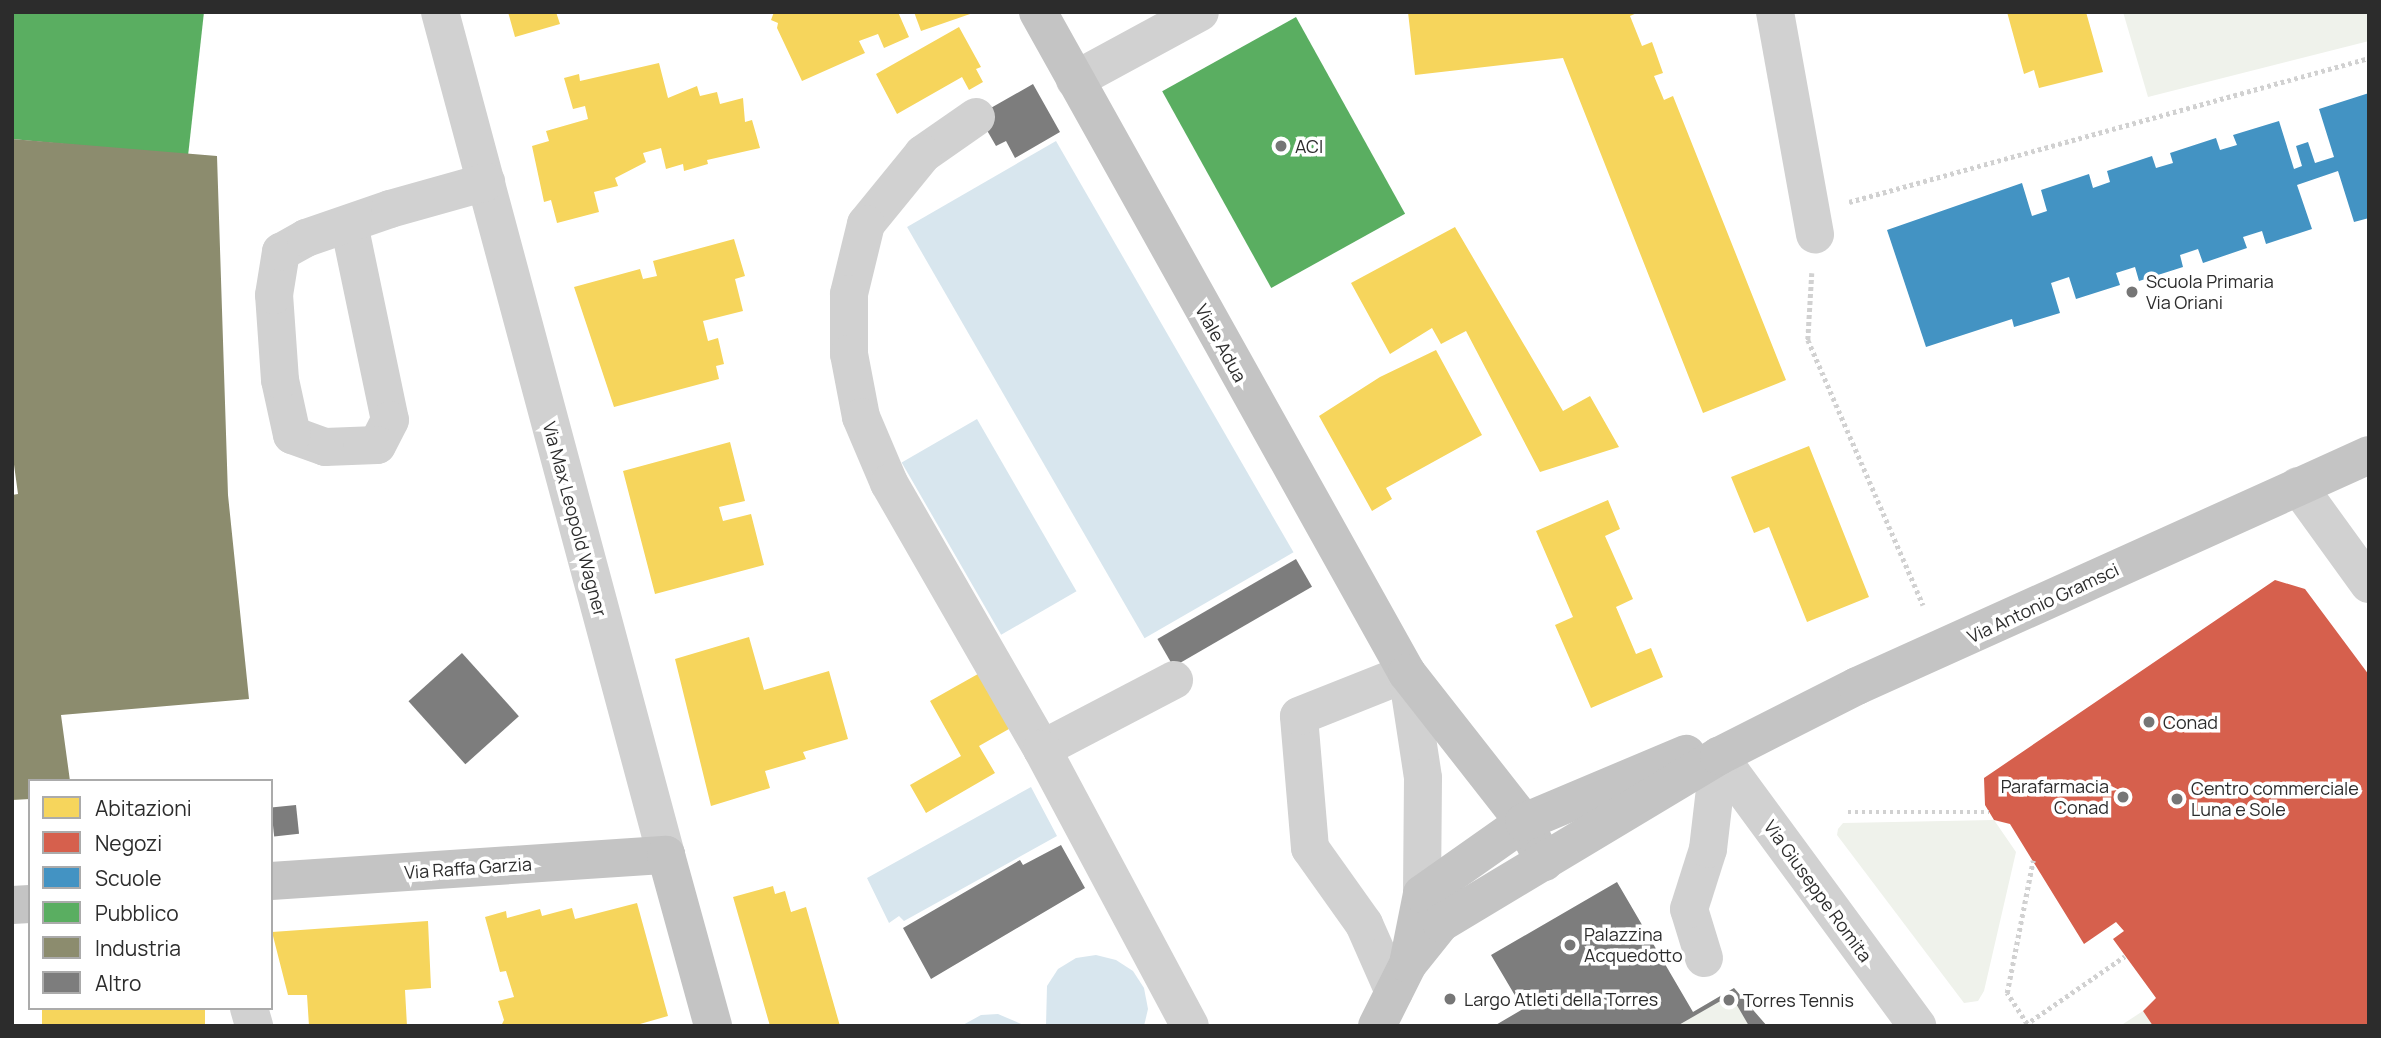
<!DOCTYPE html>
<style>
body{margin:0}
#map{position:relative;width:2381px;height:1038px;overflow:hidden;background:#fff;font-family:Manrope,sans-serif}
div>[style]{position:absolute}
.green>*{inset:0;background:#eff2eb}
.water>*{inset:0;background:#d8e6ee;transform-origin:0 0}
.homes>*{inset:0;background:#f6d55c;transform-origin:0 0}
.shops>*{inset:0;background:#d6604d}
.schools>*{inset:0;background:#4393c3}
.public>*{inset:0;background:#5aae61;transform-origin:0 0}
.industry>*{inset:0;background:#8c8c6e}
.building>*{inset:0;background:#7d7d7d;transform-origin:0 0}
.path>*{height:4.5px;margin-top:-2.25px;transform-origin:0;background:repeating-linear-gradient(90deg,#d1d1d1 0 3.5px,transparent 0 7px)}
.minor>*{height:38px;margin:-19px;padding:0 19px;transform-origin:19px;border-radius:19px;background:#d1d1d1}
.major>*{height:38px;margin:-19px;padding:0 19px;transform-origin:19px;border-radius:19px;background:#c4c4c4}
.dots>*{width:19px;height:19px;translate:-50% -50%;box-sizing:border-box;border:4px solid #fff;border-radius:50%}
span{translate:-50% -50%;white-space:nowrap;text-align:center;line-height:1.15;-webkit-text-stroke:7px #fff;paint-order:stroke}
.poi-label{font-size:18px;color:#2c2c2c}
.left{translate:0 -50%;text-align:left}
.right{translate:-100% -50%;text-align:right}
.street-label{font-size:18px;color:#2c2c2c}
.frame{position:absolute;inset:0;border:14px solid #2c2c2c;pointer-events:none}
.legend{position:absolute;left:28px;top:779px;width:245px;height:231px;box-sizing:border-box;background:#fff;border:2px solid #ababab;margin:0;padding:9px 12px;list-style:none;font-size:21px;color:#2c2c2c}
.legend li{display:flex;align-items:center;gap:14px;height:35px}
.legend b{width:35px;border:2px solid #ababab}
</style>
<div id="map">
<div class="green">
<div style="clip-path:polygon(2123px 12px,2369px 12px,2369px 41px,2148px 97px)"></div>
<div style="clip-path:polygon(1994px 820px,2016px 852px,1984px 991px,1978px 1001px,1964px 1003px,1837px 835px,1838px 829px,1843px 823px)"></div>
<div style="clip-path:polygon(1734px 988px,1767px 1026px,1669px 1026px)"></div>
<div style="clip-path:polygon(2143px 1011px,2153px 1026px,2120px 1026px)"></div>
</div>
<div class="water">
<div style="left:1056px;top:141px;width:475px;height:172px;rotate:60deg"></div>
<div style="left:977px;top:419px;width:199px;height:87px;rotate:60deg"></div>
<div style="clip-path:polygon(1031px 787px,1057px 836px,904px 921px,899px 916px,889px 923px,867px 878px)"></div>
<div style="clip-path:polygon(1096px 955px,1116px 960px,1133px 971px,1144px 988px,1148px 1009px,1144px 1026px,1046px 1026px,1047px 986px,1058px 969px,1076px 958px)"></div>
<div style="clip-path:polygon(998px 1014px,1026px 1026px,961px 1026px,981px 1015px)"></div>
</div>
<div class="homes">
<div style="clip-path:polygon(508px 12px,556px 12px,560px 24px,515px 37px)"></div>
<div style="clip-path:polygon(774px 12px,898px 12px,909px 37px,884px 48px,878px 34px,859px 41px,865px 53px,802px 81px,777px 28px,778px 23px,771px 20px)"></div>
<div style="clip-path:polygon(914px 12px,973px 12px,973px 13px,921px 31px)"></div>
<div style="clip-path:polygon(1408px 12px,1639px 12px,1630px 16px,1642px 46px,1652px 42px,1663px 73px,1654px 76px,1664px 100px,1673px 96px,1786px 380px,1703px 413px,1563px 58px,1415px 75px)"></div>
<div style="clip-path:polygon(2007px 12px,2086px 12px,2103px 72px,2039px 88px,2034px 70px,2024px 74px)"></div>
<div style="clip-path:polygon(959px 27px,981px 67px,976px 69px,983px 82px,969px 90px,962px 77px,897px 114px,876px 74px)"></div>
<div style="clip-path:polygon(659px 63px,668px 98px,697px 86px,700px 96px,717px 92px,720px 104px,743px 98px,745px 122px,752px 120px,760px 148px,707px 160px,708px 164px,684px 171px,683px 164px,666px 169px,661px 148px,643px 153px,646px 162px,615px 178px,618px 186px,594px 192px,599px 212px,557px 223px,551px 200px,544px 202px,532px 146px,549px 141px,546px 131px,588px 119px,585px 106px,573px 109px,564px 78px,579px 74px,580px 81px)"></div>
<div style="clip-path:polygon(1455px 227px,1563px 411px,1590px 396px,1619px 447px,1540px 472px,1466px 331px,1441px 344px,1432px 328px,1390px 354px,1351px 283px)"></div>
<div style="clip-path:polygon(734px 239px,745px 276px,735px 279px,743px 311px,703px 321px,708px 341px,718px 338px,724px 364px,716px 366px,719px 379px,614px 407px,574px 287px,640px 269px,643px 279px,657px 276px,653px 261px)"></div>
<div style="clip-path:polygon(1436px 350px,1482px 435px,1386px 488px,1392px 499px,1372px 511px,1319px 416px,1380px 377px)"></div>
<div style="clip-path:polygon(730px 442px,745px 501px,719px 507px,723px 521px,751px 514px,764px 565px,655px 594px,623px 471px)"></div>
<div style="clip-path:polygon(1809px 446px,1869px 597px,1807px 622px,1769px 527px,1754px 533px,1731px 477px)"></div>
<div style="clip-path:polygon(1608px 500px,1620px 529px,1605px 536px,1633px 599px,1616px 607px,1636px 654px,1651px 648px,1663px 677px,1591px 708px,1555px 625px,1573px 617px,1536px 531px)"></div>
<div style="clip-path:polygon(749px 637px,764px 690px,829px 671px,848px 739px,803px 752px,806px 759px,765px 771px,770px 788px,711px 806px,675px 659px)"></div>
<div style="clip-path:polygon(985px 670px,1016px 725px,979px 746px,995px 773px,926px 813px,910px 785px,961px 756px,930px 701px)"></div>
<div style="clip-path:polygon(773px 886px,775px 894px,785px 891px,791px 912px,806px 907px,840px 1026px,770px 1026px,733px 897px)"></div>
<div style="clip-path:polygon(637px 903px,668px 1016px,633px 1026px,501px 1026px,504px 1020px,498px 1001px,514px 997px,506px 971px,500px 972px,485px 917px,506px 911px,507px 918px,540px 909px,542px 916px,572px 908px,575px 919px)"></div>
<div style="clip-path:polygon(428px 921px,431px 988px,405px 990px,407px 1026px,309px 1026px,307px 995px,288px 995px,272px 932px)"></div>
<div style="left:42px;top:1008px;width:163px;height:18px"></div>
</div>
<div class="shops">
<div style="clip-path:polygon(2275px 580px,2305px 589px,2369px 675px,2369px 1026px,2153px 1026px,2143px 1011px,2156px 998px,2113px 939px,2124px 931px,2116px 922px,2084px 944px,2010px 824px,1994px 820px,1985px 805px,1984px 778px)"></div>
</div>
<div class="schools">
<div style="clip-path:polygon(2369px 93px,2369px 218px,2354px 222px,2338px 171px,2297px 185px,2312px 229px,2266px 244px,2262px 231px,2243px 237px,2247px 248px,2203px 263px,2198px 249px,2180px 255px,2183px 267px,2139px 281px,2135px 267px,2116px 273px,2120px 285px,2076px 299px,2069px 277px,2051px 283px,2060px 313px,2014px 327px,2012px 319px,1926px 347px,1887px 230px,2022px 183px,2032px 216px,2047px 211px,2041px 190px,2089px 174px,2093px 188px,2110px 182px,2107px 171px,2152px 156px,2156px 168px,2173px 163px,2170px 153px,2216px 138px,2220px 150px,2237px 145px,2233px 135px,2279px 121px,2294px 169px,2302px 166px,2296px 146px,2308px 142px,2315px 163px,2334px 157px,2319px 109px)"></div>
</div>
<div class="public">
<div style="clip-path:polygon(12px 12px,204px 12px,188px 156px,12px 139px)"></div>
<div style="left:1296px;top:17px;width:225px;height:153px;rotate:61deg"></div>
</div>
<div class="industry">
<div style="clip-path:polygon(12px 139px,217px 156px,228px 495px,249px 699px,61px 715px,70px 781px,30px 781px,30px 799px,12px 800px,12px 495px,18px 494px,12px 450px)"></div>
</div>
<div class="building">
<div style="clip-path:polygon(1033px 84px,1060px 132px,1015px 158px,1006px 141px,996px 146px,981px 120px,989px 109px)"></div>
<div style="left:1296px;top:559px;width:32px;height:160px;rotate:60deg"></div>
<div style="left:462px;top:653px;width:85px;height:72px;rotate:48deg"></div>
<div style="left:296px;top:805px;width:29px;height:25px;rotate:84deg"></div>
<div style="clip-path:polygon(1061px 845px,1085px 888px,931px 979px,903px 928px,1020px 860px,1023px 865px)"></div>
<div style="clip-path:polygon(1617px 882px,1693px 1012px,1734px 988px,1767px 1026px,1749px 1026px,1731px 995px,1677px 1026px,1494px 1026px,1523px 1009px,1491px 955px)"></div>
</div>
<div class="path">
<div style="left:1849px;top:202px;width:540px;rotate:-15.48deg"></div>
<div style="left:1812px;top:273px;width:67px;rotate:93.4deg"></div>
<div style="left:1808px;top:340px;width:289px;rotate:66.5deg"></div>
<div style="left:1848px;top:812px;width:141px"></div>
<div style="left:2027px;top:1024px;width:37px;rotate:-123deg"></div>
<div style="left:2007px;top:993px;width:135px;rotate:-78.9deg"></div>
<div style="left:2025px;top:1025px;width:121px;rotate:-34.6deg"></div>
</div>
<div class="minor">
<div style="left:440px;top:12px;width:873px;rotate:74.99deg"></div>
<div style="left:1775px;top:12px;width:226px;rotate:79.8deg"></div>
<div style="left:1075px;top:80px;width:142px;rotate:-28.5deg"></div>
<div style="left:976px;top:117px;width:65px;rotate:145.1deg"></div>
<div style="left:923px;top:154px;width:90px;rotate:129.2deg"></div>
<div style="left:866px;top:224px;width:72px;rotate:103.7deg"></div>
<div style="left:849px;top:294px;width:60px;rotate:90deg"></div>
<div style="left:849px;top:354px;width:64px;rotate:79.2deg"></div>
<div style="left:861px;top:417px;width:72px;rotate:67deg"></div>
<div style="left:889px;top:483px;width:307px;rotate:60.1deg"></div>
<div style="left:1042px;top:749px;width:149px;rotate:-27.6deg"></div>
<div style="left:349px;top:224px;width:200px;rotate:78.2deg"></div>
<div style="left:390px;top:420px;width:28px;rotate:117deg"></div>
<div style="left:377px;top:445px;width:52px;rotate:177.8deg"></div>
<div style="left:325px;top:447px;width:35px;rotate:-160deg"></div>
<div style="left:292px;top:435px;width:56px;rotate:-102.3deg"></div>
<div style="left:280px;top:380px;width:85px;rotate:-94deg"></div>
<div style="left:274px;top:295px;width:44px;rotate:-80.8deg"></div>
<div style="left:281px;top:252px;width:29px;rotate:-29deg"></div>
<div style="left:306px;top:238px;width:89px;rotate:-19deg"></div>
<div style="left:390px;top:209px;width:100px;rotate:-15.7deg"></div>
<div style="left:2298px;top:486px;width:121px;rotate:54.1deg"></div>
<div style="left:1042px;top:749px;width:314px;rotate:61.9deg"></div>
<div style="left:1719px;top:756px;width:335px;rotate:53.7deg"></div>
<div style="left:1704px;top:958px;width:51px;rotate:-107deg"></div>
<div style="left:1689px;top:909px;width:63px;rotate:-72.4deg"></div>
<div style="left:1708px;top:849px;width:94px;rotate:-83.3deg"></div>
<div style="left:1394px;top:992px;width:74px;rotate:-113.8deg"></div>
<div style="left:1364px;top:924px;width:93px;rotate:-125.4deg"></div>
<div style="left:1310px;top:848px;width:132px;rotate:-94.8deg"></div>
<div style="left:1299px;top:716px;width:116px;rotate:-21.7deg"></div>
<div style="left:1407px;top:673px;width:106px;rotate:81.3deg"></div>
<div style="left:1423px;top:778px;width:116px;rotate:90.5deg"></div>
<div style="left:249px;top:1008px;width:19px;rotate:74deg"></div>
</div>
<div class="major">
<div style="left:1038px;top:12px;width:757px;rotate:60.83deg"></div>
<div style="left:1407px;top:673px;width:189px;rotate:51.9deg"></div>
<div style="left:1524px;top:822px;width:45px;rotate:63.4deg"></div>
<div style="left:271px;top:881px;width:396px;rotate:-3.8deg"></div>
<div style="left:666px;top:855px;width:177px;rotate:74.6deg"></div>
<div style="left:12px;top:905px;width:18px;rotate:-3deg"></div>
<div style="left:1409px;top:959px;width:66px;rotate:-78.7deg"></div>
<div style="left:1422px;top:894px;width:125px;rotate:-35.2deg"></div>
<div style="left:1524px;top:822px;width:176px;rotate:-22.8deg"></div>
<div style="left:1377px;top:1026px;width:69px;rotate:-63.4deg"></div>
<div style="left:1408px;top:964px;width:53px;rotate:-51.2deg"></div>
<div style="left:1441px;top:923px;width:324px;rotate:-31deg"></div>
<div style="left:1719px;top:756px;width:155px;rotate:-26.9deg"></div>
<div style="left:1857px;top:686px;width:562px;rotate:-24.28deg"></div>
</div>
<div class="dots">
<div style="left:1281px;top:146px;background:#767676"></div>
<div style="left:2132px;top:292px;background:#767676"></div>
<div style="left:2149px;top:722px;background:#767676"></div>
<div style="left:2123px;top:797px;background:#767676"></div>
<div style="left:2177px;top:799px;background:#767676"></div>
<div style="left:1570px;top:945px;background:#767676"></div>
<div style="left:1450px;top:999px;background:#767676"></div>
<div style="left:1729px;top:1000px;background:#767676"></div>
</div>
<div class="poi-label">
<span class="left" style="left:1295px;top:146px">ACI</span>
<span class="left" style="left:2146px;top:292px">Scuola Primaria<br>Via Oriani</span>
<span class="left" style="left:2163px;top:722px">Conad</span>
<span class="right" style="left:2109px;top:797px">Parafarmacia<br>Conad</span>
<span class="left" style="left:2191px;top:799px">Centro commerciale<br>Luna e Sole</span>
<span class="left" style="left:1584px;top:945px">Palazzina<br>Acquedotto</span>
<span class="left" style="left:1464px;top:999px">Largo Atleti della Torres</span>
<span class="left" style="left:1743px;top:1000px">Torres Tennis</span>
</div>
<div class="street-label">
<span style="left:1221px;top:343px;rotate:61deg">Viale Adua</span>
<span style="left:575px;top:519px;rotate:75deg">Via Max Leopold Wagner</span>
<span style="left:2043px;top:603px;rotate:-25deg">Via Antonio Gramsci</span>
<span style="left:468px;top:868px;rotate:-4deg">Via Raffa Garzia</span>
<span style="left:1818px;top:891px;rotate:54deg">Via Giuseppe Romita</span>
</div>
<div class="frame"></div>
<ul class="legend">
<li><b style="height:19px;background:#f6d55c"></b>Abitazioni</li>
<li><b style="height:19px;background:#d6604d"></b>Negozi</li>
<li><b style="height:19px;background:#4393c3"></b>Scuole</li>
<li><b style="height:19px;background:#5aae61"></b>Pubblico</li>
<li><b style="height:19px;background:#8c8c6e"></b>Industria</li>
<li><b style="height:19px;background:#7d7d7d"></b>Altro</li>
</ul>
</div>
